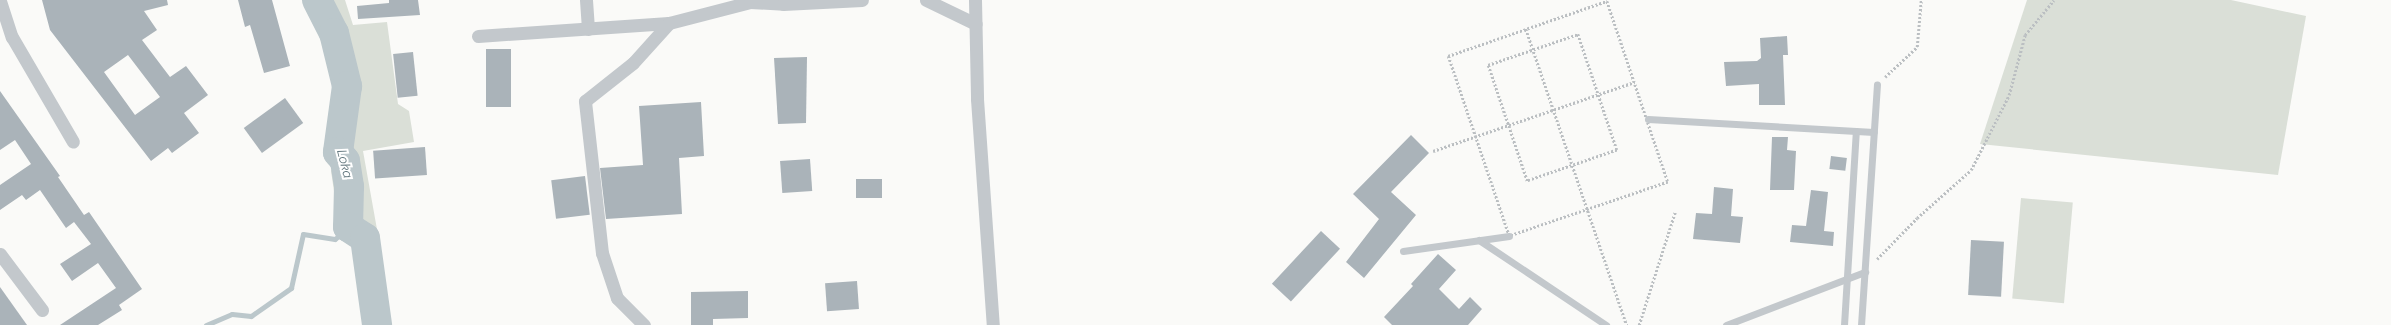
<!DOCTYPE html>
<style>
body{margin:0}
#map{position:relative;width:2391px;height:325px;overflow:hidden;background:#fafaf8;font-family:Raleway,sans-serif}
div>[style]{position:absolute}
.green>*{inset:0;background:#dadfd7;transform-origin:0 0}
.stream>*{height:5px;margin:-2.5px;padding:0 2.5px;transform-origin:2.5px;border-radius:2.5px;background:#bbc7cb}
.river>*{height:30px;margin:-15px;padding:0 15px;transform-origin:15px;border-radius:15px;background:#bbc7cb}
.building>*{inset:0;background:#aab3b9;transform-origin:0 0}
.path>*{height:2.5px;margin-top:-1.25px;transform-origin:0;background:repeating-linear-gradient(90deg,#bbbfc2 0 2px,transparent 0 4px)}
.service>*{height:7px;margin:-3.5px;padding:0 3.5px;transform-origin:3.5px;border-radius:3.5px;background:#c3c8cc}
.minor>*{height:13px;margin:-6.5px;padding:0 6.5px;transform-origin:6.5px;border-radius:6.5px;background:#c3c8cc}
span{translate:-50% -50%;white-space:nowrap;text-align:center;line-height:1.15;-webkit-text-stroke:4px #fff;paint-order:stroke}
.water-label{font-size:13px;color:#60757c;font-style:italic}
</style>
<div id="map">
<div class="green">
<div style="clip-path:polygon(312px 0,345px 0,353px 25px,387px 22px,398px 104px,409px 111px,414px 142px,363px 151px,378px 235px,345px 242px,338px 218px,331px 171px,342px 130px,335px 98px,332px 39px)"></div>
<div style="clip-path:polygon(2027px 0,2231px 0,2306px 16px,2278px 175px,1980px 144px)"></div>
<div style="left:2021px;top:198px;width:52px;height:101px;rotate:5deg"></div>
</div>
<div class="stream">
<div style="left:206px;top:325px;width:28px;rotate:-23deg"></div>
<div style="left:232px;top:314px;width:19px;rotate:6deg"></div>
<div style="left:251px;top:316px;width:49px;rotate:-35deg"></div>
<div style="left:291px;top:288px;width:55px;rotate:-77.5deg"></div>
<div style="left:303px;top:234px;width:32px;rotate:9deg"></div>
<div style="left:335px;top:239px;width:18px;rotate:-43deg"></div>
</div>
<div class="river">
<div style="left:317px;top:0;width:37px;rotate:63deg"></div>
<div style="left:334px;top:33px;width:55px;rotate:76.2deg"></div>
<div style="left:347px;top:86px;width:67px;rotate:97.8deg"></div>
<div style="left:338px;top:152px;width:11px;rotate:52deg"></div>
<div style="left:345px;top:161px;width:26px;rotate:81deg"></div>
<div style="left:349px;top:187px;width:40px;rotate:91.4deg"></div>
<div style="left:348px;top:227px;width:20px;rotate:33deg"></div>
<div style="left:365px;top:238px;width:88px;rotate:82.1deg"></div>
</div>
<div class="building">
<div style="clip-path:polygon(evenodd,42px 0,167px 0,168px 5px,144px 11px,157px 30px,142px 40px,170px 77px,186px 66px,208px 95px,184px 113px,199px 133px,172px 153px,168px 148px,151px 161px,50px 30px,42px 0,128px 55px,160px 97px,135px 115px,104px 72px,128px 55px)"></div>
<div style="clip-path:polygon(238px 0,272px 0,290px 66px,264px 73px,250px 25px,245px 27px)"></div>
<div style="clip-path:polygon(389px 0,418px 0,420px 15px,358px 19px,357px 6px,389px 3px)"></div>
<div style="clip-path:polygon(1787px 36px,1788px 55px,1783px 55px,1785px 105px,1759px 105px,1759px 84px,1726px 86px,1724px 62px,1757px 61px,1761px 58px,1760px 38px)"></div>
<div style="left:486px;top:49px;width:25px;height:58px"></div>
<div style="left:413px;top:52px;width:44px;height:20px;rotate:84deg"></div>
<div style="clip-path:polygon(807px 57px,806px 123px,778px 124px,774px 58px)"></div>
<div style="clip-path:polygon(0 91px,60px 176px,58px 177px,84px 215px,89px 212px,142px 289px,119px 305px,122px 310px,98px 325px,60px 325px,116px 288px,98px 263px,72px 281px,60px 264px,91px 244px,74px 222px,66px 228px,40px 190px,26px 200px,22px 195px,0 210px,0 185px,31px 164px,15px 140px,0 150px)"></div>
<div style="left:285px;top:98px;width:31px;height:51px;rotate:54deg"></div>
<div style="clip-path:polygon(701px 102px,704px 156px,679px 158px,682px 214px,606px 219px,600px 168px,643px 165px,639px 106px)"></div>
<div style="clip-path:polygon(1411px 135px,1429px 153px,1391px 192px,1416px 215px,1364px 278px,1346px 262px,1379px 219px,1353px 194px)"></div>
<div style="clip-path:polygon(1772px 137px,1788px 137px,1787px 150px,1796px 151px,1794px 190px,1770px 190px)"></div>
<div style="left:425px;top:147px;width:28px;height:52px;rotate:86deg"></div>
<div style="left:1831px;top:156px;width:16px;height:13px;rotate:7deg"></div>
<div style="left:810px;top:159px;width:32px;height:30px;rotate:86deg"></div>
<div style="left:585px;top:176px;width:39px;height:34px;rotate:83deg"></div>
<div style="left:856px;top:179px;width:26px;height:19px"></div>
<div style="clip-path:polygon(1714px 187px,1733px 189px,1731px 216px,1743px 217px,1740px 243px,1693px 239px,1696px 213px,1712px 214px)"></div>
<div style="clip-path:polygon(1811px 190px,1828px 192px,1824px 231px,1834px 232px,1833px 246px,1790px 242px,1792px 225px,1806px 226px)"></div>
<div style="left:1321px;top:231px;width:26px;height:72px;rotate:43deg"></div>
<div style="left:1971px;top:240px;width:33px;height:55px;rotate:3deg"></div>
<div style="clip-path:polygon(1438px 254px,1456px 270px,1439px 289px,1459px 309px,1470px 297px,1482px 309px,1468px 325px,1392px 325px,1384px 317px,1413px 286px,1411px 284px)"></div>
<div style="left:857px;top:281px;width:28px;height:32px;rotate:86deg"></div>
<div style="clip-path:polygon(0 287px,27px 325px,0 325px)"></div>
<div style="clip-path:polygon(748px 291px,748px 318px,713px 319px,713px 325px,691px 325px,691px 292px)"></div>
</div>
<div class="path">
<div style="left:1607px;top:1px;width:191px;rotate:71.4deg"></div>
<div style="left:1668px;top:182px;width:168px;rotate:161.2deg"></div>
<div style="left:1509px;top:236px;width:190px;rotate:-108.7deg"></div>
<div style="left:1448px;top:56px;width:168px;rotate:-19.1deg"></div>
<div style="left:1526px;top:29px;width:313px;rotate:71.2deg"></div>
<div style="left:1578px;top:34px;width:122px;rotate:71.4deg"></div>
<div style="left:1617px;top:150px;width:95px;rotate:161deg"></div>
<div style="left:1527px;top:181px;width:122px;rotate:-108.6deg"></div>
<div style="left:1488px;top:65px;width:95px;rotate:-19deg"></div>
<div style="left:1885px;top:77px;width:44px;rotate:-43.2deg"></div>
<div style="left:1917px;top:47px;width:47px;rotate:-85.1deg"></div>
<div style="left:1433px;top:151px;width:213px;rotate:-18.9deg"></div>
<div style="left:1877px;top:259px;width:57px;rotate:-45.7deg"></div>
<div style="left:1917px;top:218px;width:72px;rotate:-41.6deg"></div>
<div style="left:1971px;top:170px;width:84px;rotate:-63.1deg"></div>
<div style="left:2009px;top:95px;width:62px;rotate:-75.1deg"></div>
<div style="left:2025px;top:35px;width:45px;rotate:-50.4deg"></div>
<div style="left:1639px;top:325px;width:119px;rotate:-72.3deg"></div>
</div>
<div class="service">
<div style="left:1648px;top:119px;width:226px;rotate:3.3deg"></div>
<div style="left:1479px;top:240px;width:153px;rotate:33.8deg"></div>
<div style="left:1403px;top:251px;width:107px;rotate:-8.1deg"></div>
<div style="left:1726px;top:325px;width:149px;rotate:-20.9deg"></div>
<div style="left:1844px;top:325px;width:194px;rotate:-86.5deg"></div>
<div style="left:1861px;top:325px;width:241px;rotate:-86.2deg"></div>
</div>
<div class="minor">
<div style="left:586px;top:0;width:29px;rotate:86deg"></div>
<div style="left:926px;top:0;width:55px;rotate:25.6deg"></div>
<div style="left:975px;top:0;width:99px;rotate:88.8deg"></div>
<div style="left:977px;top:99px;width:227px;rotate:86deg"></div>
<div style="left:0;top:1px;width:38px;rotate:72deg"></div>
<div style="left:12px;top:37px;width:121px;rotate:59.8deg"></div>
<div style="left:478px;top:36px;width:191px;rotate:-3.9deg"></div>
<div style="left:669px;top:23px;width:84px;rotate:-14.5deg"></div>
<div style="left:750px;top:2px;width:33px;rotate:3deg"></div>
<div style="left:783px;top:4px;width:79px;rotate:-2.9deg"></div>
<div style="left:0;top:254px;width:70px;rotate:53.1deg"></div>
<div style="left:644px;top:325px;width:38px;rotate:-135deg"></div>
<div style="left:617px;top:298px;width:47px;rotate:-108.4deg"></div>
<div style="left:602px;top:253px;width:153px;rotate:-96.4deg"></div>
<div style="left:585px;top:101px;width:61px;rotate:-38.4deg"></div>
<div style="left:633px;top:63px;width:54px;rotate:-48deg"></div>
</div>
<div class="water-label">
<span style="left:344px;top:164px;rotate:76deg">Loka</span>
</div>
</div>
